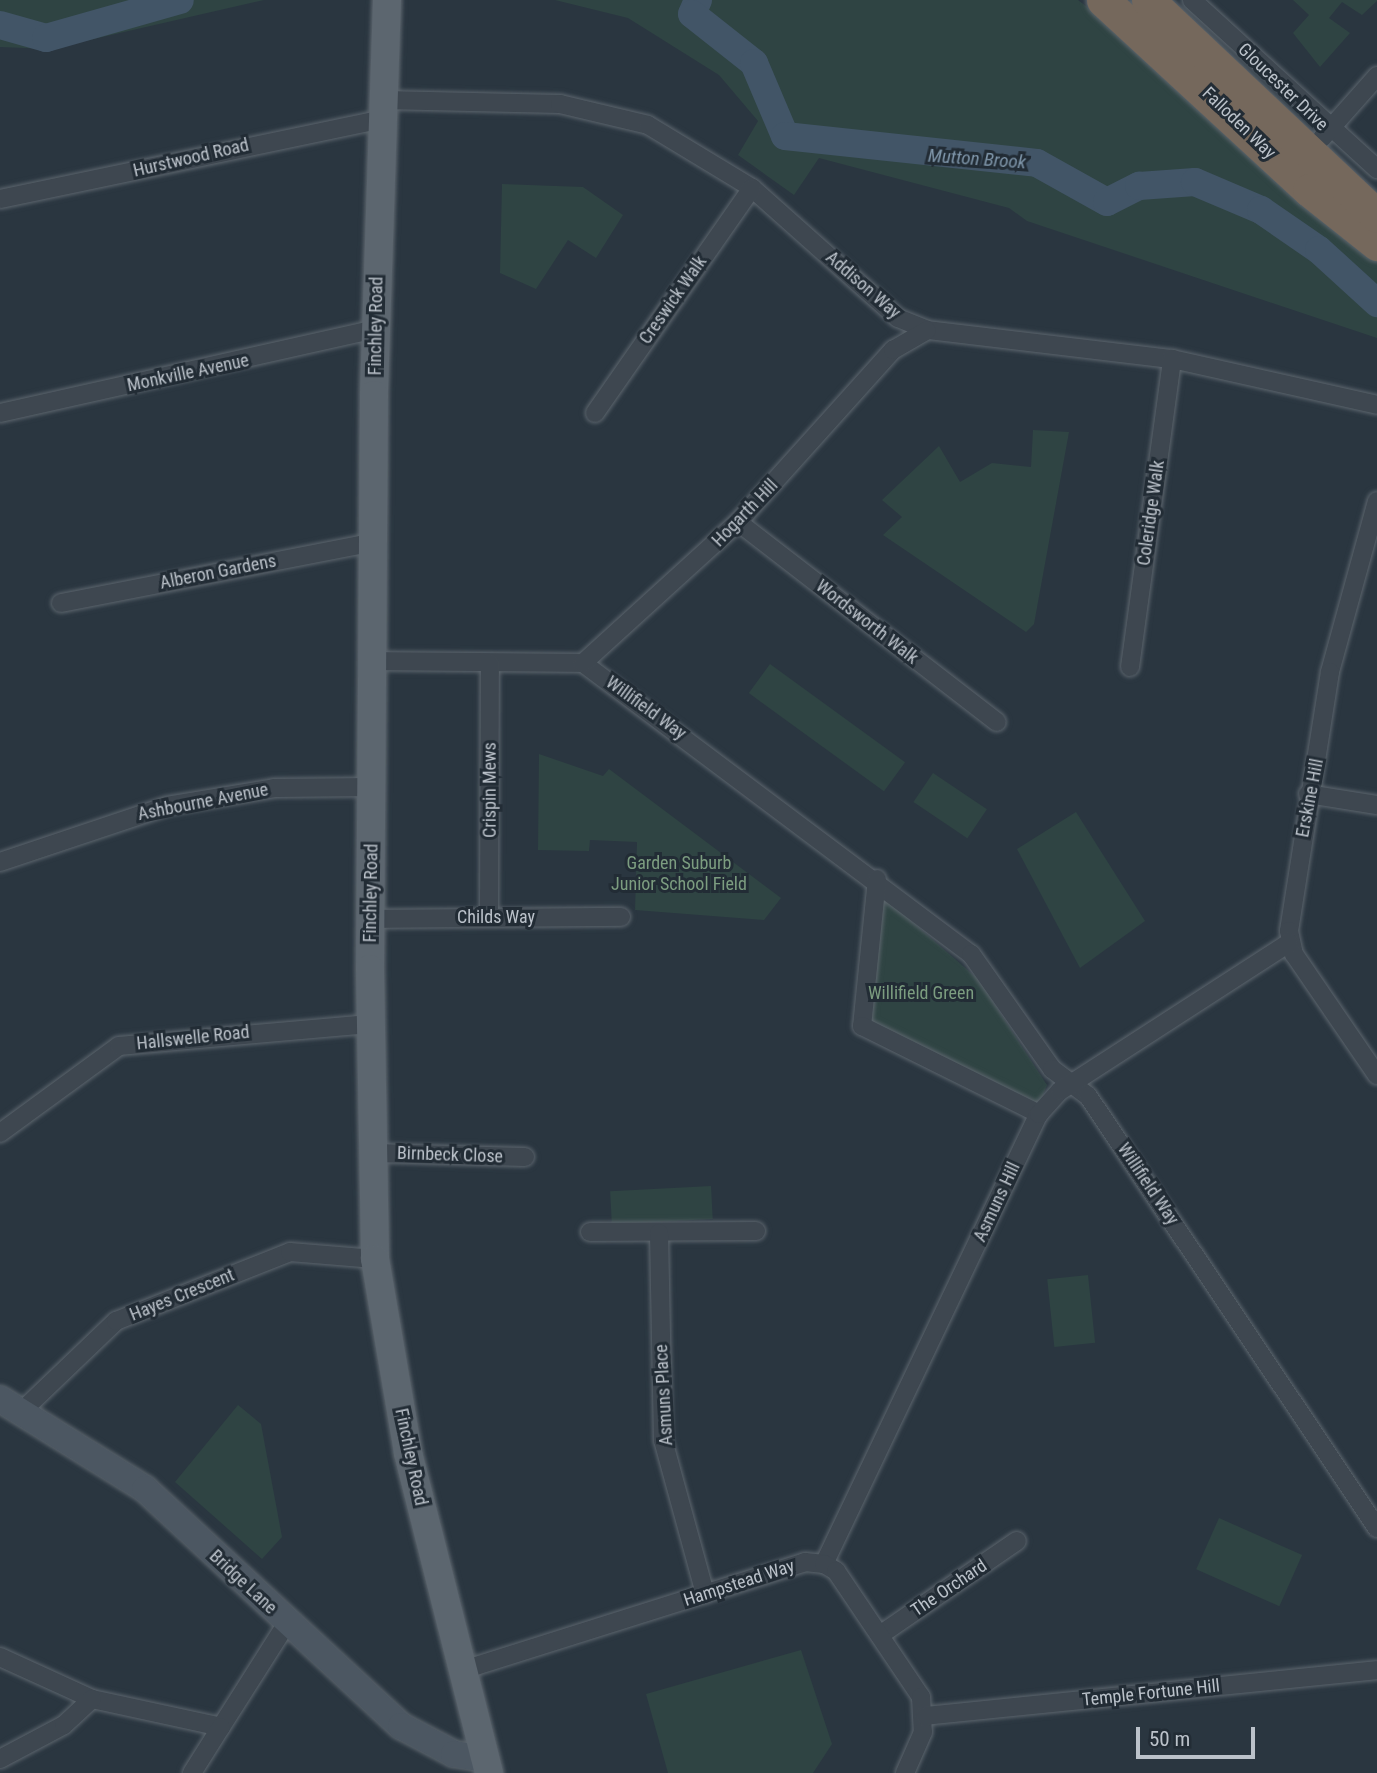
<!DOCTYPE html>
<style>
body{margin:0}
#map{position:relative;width:1377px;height:1773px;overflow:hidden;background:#2a3640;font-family:"Roboto Condensed",sans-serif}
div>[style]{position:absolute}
.green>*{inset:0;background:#2f4443;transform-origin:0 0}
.river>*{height:28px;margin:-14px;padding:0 14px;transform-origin:14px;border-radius:14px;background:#425567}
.roads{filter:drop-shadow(0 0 2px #5c656d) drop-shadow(0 0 2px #5c656d)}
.street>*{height:18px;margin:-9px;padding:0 9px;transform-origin:9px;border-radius:9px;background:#3e4750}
.secondary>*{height:26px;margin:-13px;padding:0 13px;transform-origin:13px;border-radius:13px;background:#4c5762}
.primary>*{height:28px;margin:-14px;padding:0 14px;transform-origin:14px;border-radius:14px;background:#5c666f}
.highway>*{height:33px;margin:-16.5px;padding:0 16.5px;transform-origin:16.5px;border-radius:16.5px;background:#75685c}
span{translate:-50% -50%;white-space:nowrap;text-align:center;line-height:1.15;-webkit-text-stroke:6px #222c35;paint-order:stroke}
.street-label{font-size:18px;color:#bbc2ca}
.park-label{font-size:18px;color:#7c9d80}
.water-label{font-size:19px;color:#7f96aa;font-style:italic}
.scale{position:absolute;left:1136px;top:1727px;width:119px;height:32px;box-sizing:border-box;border:4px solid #bbc2ca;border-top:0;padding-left:9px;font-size:21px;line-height:24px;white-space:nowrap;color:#bbc2ca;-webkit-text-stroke:5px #222c35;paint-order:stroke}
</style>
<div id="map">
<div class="green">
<div style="clip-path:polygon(0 0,264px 0,50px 49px,0 47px)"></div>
<div style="clip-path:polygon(555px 0,1078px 0,1162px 65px,1377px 260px,1377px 338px,1027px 221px,1009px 208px,819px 158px,794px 195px,738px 155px,758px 121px,719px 75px,628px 18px)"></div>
<div style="clip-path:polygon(1293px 0,1377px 0,1377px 1px,1362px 15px,1342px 2px,1329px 18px,1350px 33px,1320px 67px,1293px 33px,1309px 15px)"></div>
<div style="clip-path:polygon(502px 184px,583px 187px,623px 215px,596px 258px,568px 240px,536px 289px,500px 273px)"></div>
<div style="clip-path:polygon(1033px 430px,1069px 432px,1034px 624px,1026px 632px,883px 535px,902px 517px,882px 500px,939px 446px,960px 482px,992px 463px,1031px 467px)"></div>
<div style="left:770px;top:664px;width:167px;height:36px;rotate:36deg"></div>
<div style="clip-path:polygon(539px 754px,603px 776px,609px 769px,781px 898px,764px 920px,635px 910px,637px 842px,590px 840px,589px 851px,538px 850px)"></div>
<div style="left:933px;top:773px;width:65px;height:35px;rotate:34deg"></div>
<div style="clip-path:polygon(1076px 812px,1145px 921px,1080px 968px,1017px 849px)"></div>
<div style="clip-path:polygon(880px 894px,978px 979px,1047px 1085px,1039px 1105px,866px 1024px)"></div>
<div style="left:711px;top:1186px;width:33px;height:101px;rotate:87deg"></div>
<div style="left:1088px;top:1275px;width:68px;height:41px;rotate:84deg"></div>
<div style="clip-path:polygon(238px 1405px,261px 1424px,282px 1537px,262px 1559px,175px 1482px)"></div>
<div style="left:1219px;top:1518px;width:91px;height:56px;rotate:24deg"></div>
<div style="clip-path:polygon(801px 1650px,832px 1744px,813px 1773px,668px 1773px,646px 1694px)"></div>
</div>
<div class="river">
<div style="left:698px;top:0;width:15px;rotate:113deg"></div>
<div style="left:692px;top:14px;width:79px;rotate:38.3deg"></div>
<div style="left:754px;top:63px;width:79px;rotate:67deg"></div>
<div style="left:785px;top:136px;width:253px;rotate:6.1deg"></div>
<div style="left:1037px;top:163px;width:80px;rotate:29.1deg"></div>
<div style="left:1107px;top:202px;width:36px;rotate:-27deg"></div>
<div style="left:1139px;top:186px;width:56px;rotate:-4.1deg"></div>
<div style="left:1195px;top:182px;width:72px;rotate:23deg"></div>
<div style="left:1261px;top:210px;width:70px;rotate:34.6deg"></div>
<div style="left:1319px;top:250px;width:79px;rotate:42.4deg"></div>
<div style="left:0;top:25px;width:48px;rotate:15.8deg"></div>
<div style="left:46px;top:38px;width:139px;rotate:-15.8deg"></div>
</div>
<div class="roads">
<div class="street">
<div style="left:1192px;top:0;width:251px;rotate:42.4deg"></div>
<div style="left:384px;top:100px;width:176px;rotate:1.3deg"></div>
<div style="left:560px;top:104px;width:90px;rotate:13.4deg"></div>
<div style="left:648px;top:125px;width:122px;rotate:31.2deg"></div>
<div style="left:752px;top:188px;width:195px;rotate:41.7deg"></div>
<div style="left:898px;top:318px;width:31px;rotate:22deg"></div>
<div style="left:927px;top:330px;width:247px;rotate:6.8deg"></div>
<div style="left:1172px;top:359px;width:210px;rotate:12.6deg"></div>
<div style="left:1322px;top:138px;width:83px;rotate:-48.4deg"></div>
<div style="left:0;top:199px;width:391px;rotate:-11.8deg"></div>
<div style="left:0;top:413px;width:384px;rotate:-12.6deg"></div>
<div style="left:595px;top:413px;width:274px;rotate:-55.1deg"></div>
<div style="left:1377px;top:501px;width:177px;rotate:105.4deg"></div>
<div style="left:1330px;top:672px;width:262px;rotate:99deg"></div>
<div style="left:1289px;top:931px;width:24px;rotate:78deg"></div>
<div style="left:1294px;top:954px;width:147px;rotate:55.6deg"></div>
<div style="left:738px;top:522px;width:327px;rotate:37.7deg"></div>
<div style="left:61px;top:603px;width:320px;rotate:-11deg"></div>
<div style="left:373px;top:661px;width:210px;rotate:0.5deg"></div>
<div style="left:583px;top:663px;width:485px;rotate:36.9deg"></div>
<div style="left:971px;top:954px;width:141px;rotate:54.8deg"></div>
<div style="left:1052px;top:1069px;width:45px;rotate:36.9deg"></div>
<div style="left:1088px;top:1096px;width:520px;rotate:56.22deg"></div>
<div style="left:583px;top:663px;width:210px;rotate:-42.3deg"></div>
<div style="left:738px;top:522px;width:232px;rotate:-48deg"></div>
<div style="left:893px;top:350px;width:39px;rotate:-30deg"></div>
<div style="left:1130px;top:667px;width:311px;rotate:-82.2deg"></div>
<div style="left:1308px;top:794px;width:70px;rotate:9.1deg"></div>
<div style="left:0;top:862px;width:176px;rotate:-18.5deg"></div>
<div style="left:167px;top:806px;width:109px;rotate:-9.5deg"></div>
<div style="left:274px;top:788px;width:98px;rotate:-0.6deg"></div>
<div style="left:877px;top:879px;width:148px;rotate:95.8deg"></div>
<div style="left:862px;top:1026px;width:198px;rotate:26.4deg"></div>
<div style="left:489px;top:917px;width:254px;rotate:-89.8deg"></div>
<div style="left:371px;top:919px;width:250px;rotate:-0.5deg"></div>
<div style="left:0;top:1133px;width:147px;rotate:-36.2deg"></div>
<div style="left:119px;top:1046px;width:254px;rotate:-5deg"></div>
<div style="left:374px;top:1153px;width:151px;rotate:1.5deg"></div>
<div style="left:590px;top:1232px;width:166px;rotate:-0.3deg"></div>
<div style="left:659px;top:1233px;width:207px;rotate:88.9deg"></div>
<div style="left:663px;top:1440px;width:160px;rotate:74.7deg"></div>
<div style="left:21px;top:1412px;width:132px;rotate:-43.8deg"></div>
<div style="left:116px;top:1321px;width:187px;rotate:-21.6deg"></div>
<div style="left:290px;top:1252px;width:85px;rotate:4.7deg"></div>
<div style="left:824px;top:1564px;width:499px;rotate:-64.5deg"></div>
<div style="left:1039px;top:1114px;width:31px;rotate:-48deg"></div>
<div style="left:1060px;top:1091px;width:273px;rotate:-32.9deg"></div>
<div style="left:880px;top:1635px;width:166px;rotate:-34.5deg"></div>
<div style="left:0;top:1657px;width:101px;rotate:24.5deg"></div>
<div style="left:92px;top:1699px;width:132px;rotate:12.2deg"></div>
<div style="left:221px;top:1727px;width:123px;rotate:-57.6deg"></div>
<div style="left:460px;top:1671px;width:362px;rotate:-17.5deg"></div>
<div style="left:805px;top:1562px;width:19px;rotate:6deg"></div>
<div style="left:824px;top:1564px;width:14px;rotate:30deg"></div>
<div style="left:836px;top:1571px;width:152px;rotate:56deg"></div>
<div style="left:921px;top:1697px;width:35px;rotate:87deg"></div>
<div style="left:923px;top:1732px;width:45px;rotate:113.7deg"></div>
<div style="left:925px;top:1716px;width:454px;rotate:-5.8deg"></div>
<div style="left:0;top:1759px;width:72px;rotate:-28deg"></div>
<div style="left:64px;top:1725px;width:38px;rotate:-43deg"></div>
<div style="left:192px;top:1773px;width:54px;rotate:-57.8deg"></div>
</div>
<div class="secondary">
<div style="left:0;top:1399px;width:171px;rotate:31.8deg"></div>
<div style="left:145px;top:1489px;width:349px;rotate:42.8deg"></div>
<div style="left:401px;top:1726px;width:60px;rotate:27.8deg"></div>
<div style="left:454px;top:1754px;width:31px;rotate:9deg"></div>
</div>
<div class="primary">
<div style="left:387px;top:0;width:395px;rotate:91.9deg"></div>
<div style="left:374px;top:395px;width:574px;rotate:90.4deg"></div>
<div style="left:370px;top:969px;width:290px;rotate:89deg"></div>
<div style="left:375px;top:1259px;width:197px;rotate:80.3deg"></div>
<div style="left:408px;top:1453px;width:330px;rotate:75.8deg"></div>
</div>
<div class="highway">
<div style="left:1103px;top:0;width:280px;rotate:42.7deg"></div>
<div style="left:1309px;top:190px;width:87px;rotate:38.5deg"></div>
<div style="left:1148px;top:0;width:315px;rotate:43.3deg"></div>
</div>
</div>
<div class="street-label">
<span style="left:1283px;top:87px;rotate:44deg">Gloucester Drive</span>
<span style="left:1239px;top:123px;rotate:44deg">Falloden Way</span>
<span style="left:191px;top:158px;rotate:-13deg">Hurstwood Road</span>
<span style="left:863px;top:285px;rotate:41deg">Addison Way</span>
<span style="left:673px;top:300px;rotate:-55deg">Creswick Walk</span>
<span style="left:376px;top:326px;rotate:-89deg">Finchley Road</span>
<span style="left:188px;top:373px;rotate:-12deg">Monkville Avenue</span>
<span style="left:745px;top:513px;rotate:-46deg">Hogarth Hill</span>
<span style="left:1151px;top:513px;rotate:-82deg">Coleridge Walk</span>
<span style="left:218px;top:572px;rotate:-11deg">Alberon Gardens</span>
<span style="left:867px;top:622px;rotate:38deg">Wordsworth Walk</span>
<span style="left:646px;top:708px;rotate:36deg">Willifield Way</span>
<span style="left:490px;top:790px;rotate:-90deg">Crispin Mews</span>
<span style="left:1310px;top:798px;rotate:-79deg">Erskine Hill</span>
<span style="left:203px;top:802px;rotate:-11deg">Ashbourne Avenue</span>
<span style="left:371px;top:893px;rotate:-89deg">Finchley Road</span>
<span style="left:496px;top:917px">Childs Way</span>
<span style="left:193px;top:1038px;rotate:-6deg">Hallswelle Road</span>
<span style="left:450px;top:1155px;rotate:2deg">Birnbeck Close</span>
<span style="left:1148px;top:1184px;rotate:56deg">Willifield Way</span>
<span style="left:997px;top:1202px;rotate:-65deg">Asmuns Hill</span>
<span style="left:182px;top:1295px;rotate:-22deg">Hayes Crescent</span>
<span style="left:664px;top:1395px;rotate:-93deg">Asmuns Place</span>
<span style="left:411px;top:1457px;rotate:78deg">Finchley Road</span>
<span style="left:243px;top:1582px;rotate:43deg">Bridge Lane</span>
<span style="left:739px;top:1583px;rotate:-18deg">Hampstead Way</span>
<span style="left:949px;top:1588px;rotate:-34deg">The Orchard</span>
<span style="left:1151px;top:1693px;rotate:-6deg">Temple Fortune Hill</span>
</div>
<div class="park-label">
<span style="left:679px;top:874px">Garden Suburb<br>Junior School Field</span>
<span style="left:921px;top:993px">Willifield Green</span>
</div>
<div class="water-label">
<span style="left:977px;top:159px;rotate:4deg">Mutton Brook</span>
</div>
<div class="scale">50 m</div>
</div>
